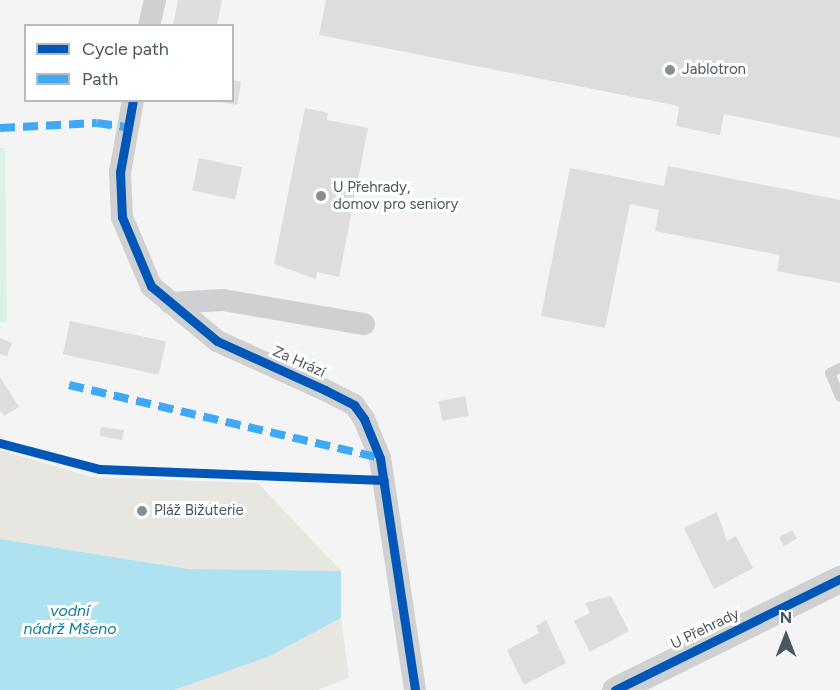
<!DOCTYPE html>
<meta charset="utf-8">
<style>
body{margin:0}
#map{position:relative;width:840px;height:690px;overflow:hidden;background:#f4f4f4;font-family:Figtree,sans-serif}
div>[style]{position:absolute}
.green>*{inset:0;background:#d9f2e3}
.sand>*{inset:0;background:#e7e6e1}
.water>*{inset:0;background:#aee2f0}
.building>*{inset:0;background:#ddddde;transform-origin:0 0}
.service>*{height:10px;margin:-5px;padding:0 5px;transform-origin:5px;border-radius:5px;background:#ced0d2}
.minor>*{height:22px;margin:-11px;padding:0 11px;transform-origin:11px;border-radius:11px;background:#ced0d2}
.tertiary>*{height:27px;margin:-13.5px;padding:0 13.5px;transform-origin:13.5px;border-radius:13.5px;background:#ced0d2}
.quiet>*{height:8px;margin-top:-4px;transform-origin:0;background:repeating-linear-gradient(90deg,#3fa9f5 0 15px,transparent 0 23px)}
.cycleway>*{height:9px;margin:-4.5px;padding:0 4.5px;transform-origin:4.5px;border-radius:4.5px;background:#0057b8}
.dots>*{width:16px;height:16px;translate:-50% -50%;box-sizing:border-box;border:3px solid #fff;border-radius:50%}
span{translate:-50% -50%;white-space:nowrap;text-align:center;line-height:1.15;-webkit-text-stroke:6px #fff;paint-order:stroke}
.poi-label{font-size:15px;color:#4a5661}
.left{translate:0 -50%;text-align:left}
.street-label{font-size:15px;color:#4a5661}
.water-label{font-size:16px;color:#0c7c9b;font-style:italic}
.legend{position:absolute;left:24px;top:24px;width:210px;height:78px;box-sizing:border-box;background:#fff;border:2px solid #b7bbc0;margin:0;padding:8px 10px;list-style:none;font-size:18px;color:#4a5661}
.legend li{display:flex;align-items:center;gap:12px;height:30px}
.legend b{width:30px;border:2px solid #b7bbc0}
.north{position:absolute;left:756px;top:606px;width:60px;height:60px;-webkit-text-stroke:4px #fff;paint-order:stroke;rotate:0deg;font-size:16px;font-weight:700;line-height:24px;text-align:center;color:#4a5661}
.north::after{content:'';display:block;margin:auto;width:21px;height:27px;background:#4a5661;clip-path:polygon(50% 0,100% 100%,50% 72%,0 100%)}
</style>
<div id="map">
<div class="green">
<div style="clip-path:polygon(0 148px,5px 148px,7px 322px,0 322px)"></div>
</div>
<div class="sand">
<div style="clip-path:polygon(0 450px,91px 477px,258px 483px,341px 571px,189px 569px,0 539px)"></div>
<div style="clip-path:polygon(341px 618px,349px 678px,317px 690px,174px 690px,268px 657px)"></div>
</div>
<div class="water">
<div style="clip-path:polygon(0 539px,189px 569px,341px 571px,341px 618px,268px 657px,174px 690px,0 690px)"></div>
</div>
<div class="building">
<div style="clip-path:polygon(178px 0,222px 0,217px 26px,173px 26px)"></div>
<div style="clip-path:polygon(326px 0,840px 0,840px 138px,724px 114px,720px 135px,676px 126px,679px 106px,319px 35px)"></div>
<div style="clip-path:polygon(232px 80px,241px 82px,237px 105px,219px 102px,232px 100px)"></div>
<div style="clip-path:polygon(305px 108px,328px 113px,327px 120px,368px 128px,339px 277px,317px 272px,316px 279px,274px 264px)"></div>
<div style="left:199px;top:158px;width:44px;height:33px;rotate:12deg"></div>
<div style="clip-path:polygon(668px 166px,840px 200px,840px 283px,777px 271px,780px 255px,655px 231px,659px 210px,630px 204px,605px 328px,541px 316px,570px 168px,664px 186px)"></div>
<div style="left:70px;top:321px;width:98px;height:34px;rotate:12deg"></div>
<div style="clip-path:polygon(0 338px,12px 343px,7px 356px,0 354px)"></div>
<div style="clip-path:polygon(0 377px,19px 407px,4px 416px,0 410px)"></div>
<div style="left:465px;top:396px;width:20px;height:27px;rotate:79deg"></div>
<div style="clip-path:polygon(101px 427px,124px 430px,122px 440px,100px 436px)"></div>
<div style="clip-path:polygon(717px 512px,727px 541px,736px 536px,753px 568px,714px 589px,684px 528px)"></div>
<div style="left:792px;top:530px;width:10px;height:15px;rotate:61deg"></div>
<div style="clip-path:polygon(611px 596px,629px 631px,590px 652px,574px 621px,590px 613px,585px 603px)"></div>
<div style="clip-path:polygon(546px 620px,566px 663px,524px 685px,507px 650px,539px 633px,536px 626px)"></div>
</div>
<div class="service">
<div style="left:840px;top:368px;width:11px;rotate:153deg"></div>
<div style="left:830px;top:373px;width:26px;rotate:67deg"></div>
</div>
<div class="minor">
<div style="left:149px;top:26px;width:27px;rotate:-77deg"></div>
<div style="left:133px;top:100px;width:73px;rotate:100.2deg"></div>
<div style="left:120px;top:172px;width:45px;rotate:87.5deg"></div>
<div style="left:122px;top:217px;width:75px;rotate:67.2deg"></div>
<div style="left:151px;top:286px;width:86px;rotate:39.8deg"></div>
<div style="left:217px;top:341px;width:119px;rotate:24.4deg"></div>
<div style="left:325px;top:390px;width:33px;rotate:27deg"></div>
<div style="left:354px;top:405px;width:17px;rotate:54deg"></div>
<div style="left:364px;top:419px;width:42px;rotate:67.7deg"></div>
<div style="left:380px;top:458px;width:235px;rotate:81.4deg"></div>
<div style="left:170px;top:303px;width:53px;rotate:-3.2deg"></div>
<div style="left:223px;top:300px;width:143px;rotate:9.7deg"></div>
</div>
<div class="tertiary">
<div style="left:615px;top:690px;width:251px;rotate:-26.3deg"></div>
</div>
<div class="quiet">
<div style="left:0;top:128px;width:97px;rotate:-3deg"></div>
<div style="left:97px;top:123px;width:30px;rotate:8deg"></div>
<div style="left:69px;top:385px;width:319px;rotate:13.2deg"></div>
</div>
<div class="cycleway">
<div style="left:133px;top:100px;width:73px;rotate:100.2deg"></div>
<div style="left:120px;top:172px;width:45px;rotate:87.5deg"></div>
<div style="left:122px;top:217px;width:75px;rotate:67.2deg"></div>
<div style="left:151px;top:286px;width:86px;rotate:39.8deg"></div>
<div style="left:217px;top:341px;width:119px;rotate:24.4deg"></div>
<div style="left:325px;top:390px;width:33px;rotate:27deg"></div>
<div style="left:354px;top:405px;width:17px;rotate:54deg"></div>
<div style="left:364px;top:419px;width:42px;rotate:67.7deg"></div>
<div style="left:380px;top:458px;width:235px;rotate:81.4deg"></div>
<div style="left:0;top:443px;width:102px;rotate:14.7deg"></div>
<div style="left:99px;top:469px;width:285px;rotate:2.2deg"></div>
<div style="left:615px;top:690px;width:251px;rotate:-26.3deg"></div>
</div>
<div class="dots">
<div style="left:670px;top:70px;background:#868d94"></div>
<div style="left:321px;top:196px;background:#868d94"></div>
<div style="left:142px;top:511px;background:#868d94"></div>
</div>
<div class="poi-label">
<span class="left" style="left:682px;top:70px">Jablotron</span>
<span class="left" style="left:333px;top:196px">U Přehrady,<br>domov pro seniory</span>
<span class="left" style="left:154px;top:511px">Pláž Bižuterie</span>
</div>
<div class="street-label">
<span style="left:299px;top:362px;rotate:24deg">Za Hrází</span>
<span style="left:705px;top:629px;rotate:-26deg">U Přehrady</span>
</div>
<div class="water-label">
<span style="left:70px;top:620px">vodní<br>nádrž Mšeno</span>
</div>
<ul class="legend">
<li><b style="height:8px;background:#0057b8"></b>Cycle path</li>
<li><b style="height:8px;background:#3fa9f5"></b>Path</li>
</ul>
<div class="north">N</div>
</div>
